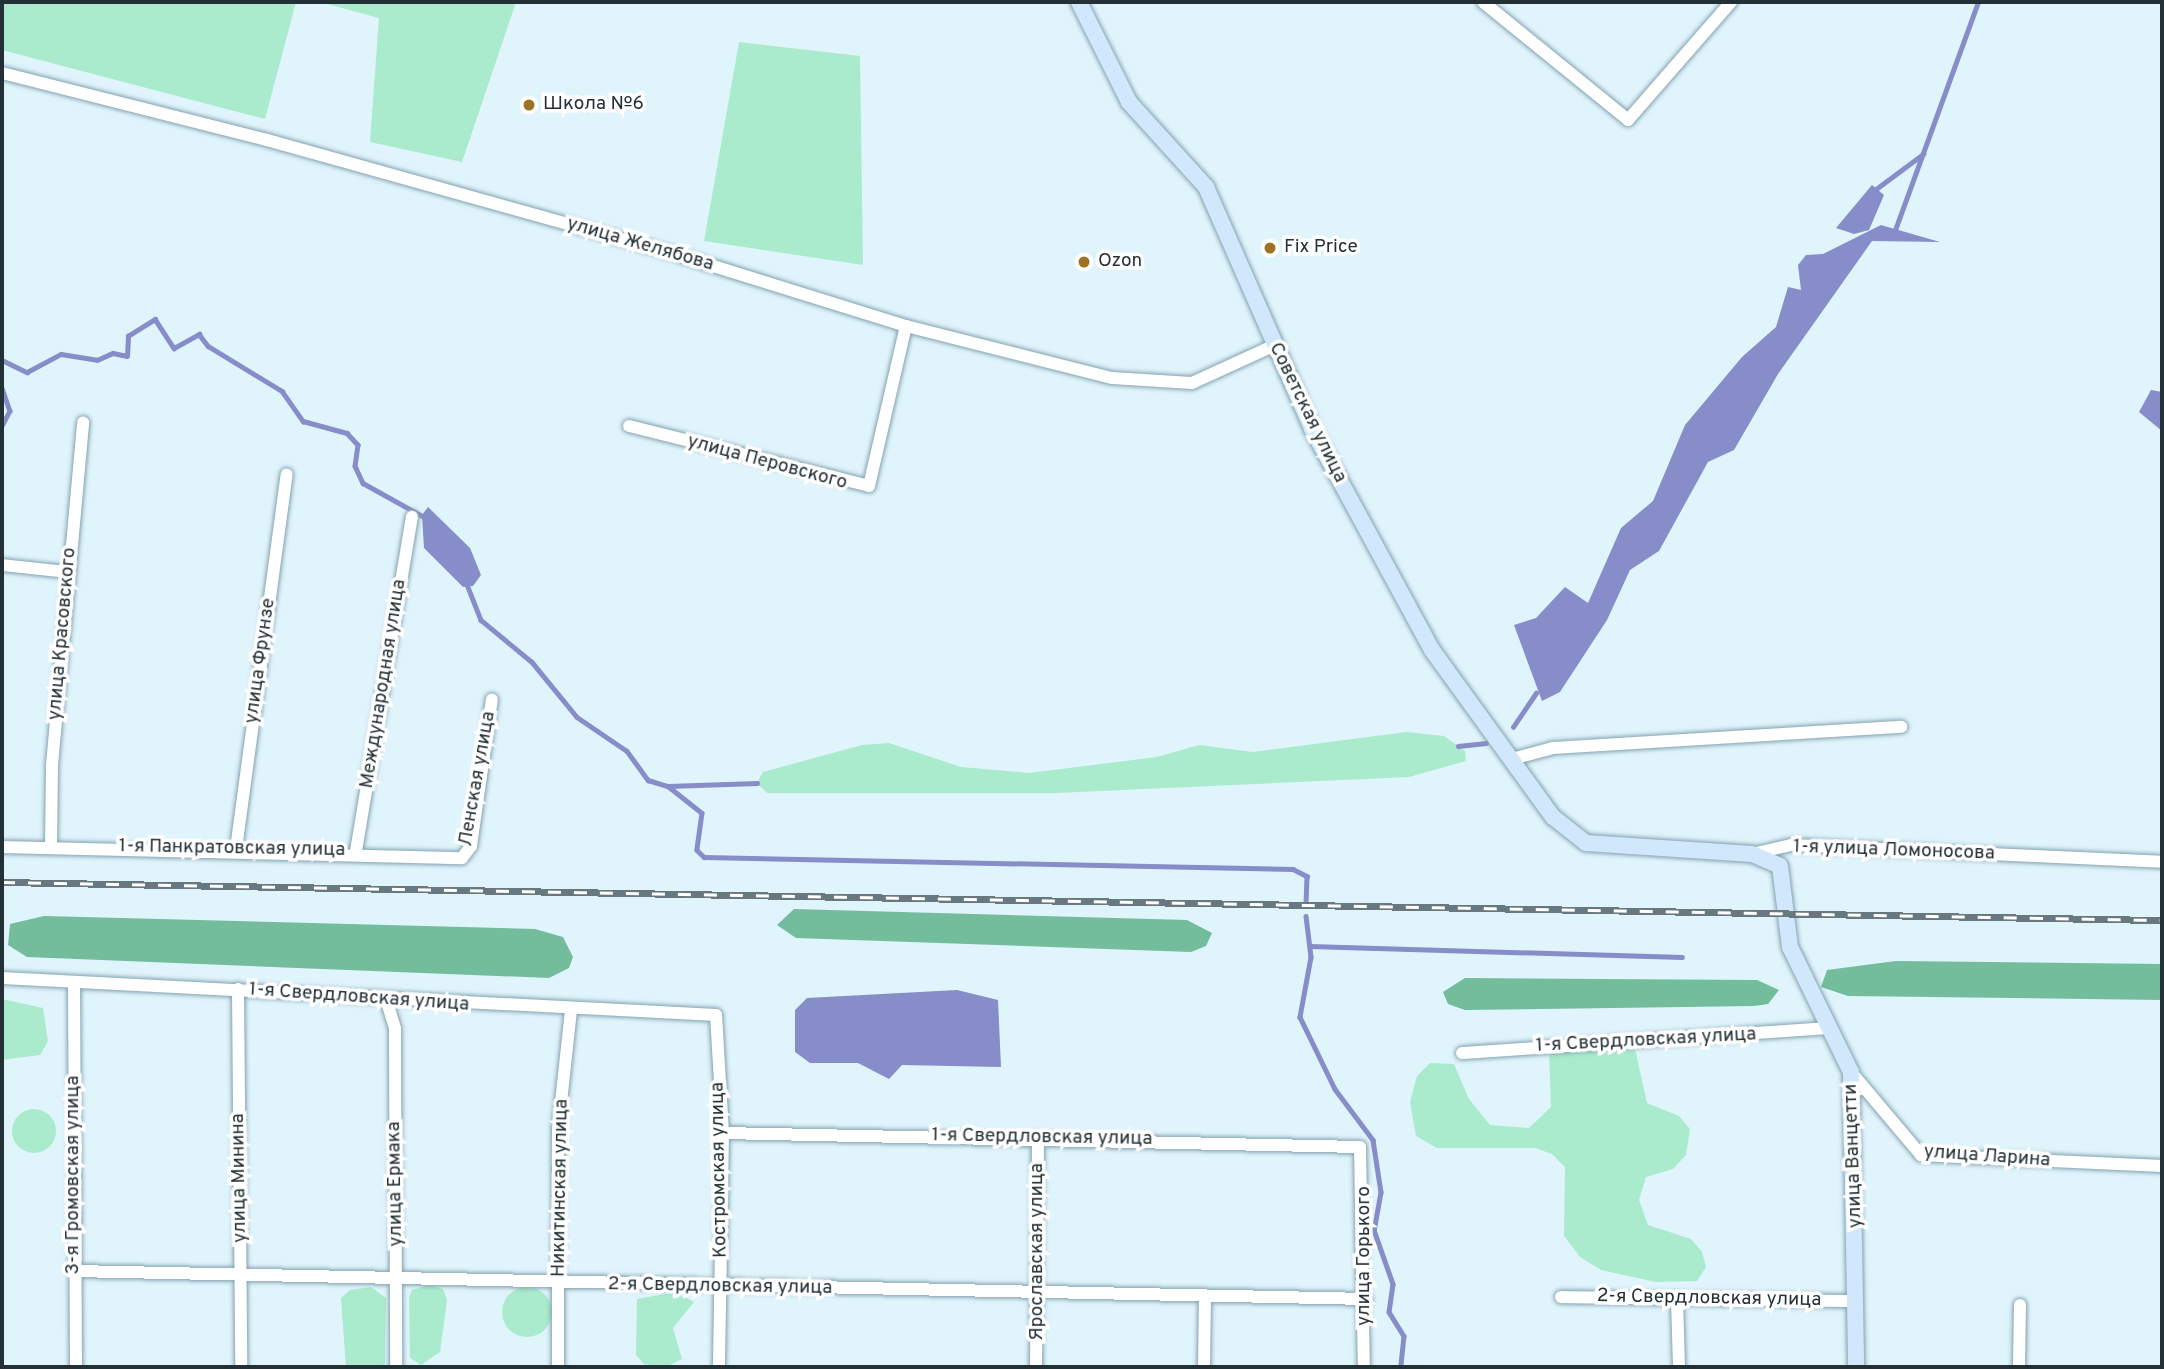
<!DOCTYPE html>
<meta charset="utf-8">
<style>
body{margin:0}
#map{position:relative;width:2164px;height:1369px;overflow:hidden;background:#e0f4fc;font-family:Overpass,sans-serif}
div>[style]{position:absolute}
.green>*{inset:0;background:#a9ebcc}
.round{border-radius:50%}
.forest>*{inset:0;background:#73bc9c}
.water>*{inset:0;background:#868dc8}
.stream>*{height:4.5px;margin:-2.25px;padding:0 2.25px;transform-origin:2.25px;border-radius:2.25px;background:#868dc8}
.roads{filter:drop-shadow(0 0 2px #83a3af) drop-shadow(0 0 2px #83a3af)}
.street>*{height:12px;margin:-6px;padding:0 6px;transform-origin:6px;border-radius:6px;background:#fff}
.secondary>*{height:16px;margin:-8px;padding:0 8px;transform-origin:8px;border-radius:8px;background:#d1e7fc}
.rail>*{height:7px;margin-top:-3.5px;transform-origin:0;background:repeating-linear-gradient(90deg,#fff 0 13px,#68787e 0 26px);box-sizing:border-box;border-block:2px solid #68787e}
.dots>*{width:19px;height:19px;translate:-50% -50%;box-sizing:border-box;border:4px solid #fff;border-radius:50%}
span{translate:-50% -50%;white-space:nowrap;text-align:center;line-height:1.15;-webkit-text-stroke:7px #fff;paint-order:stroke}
.poi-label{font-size:19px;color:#233035}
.left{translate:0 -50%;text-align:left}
.street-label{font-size:19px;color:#233035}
.frame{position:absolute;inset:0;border:4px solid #233035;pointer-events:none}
</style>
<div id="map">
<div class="green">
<div style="clip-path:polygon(2px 2px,296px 2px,265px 119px,2px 50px)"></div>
<div style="clip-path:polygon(320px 2px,516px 2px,462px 162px,370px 142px,379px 18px)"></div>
<div style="clip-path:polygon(739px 42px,860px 56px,863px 265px,704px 241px)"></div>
<div style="clip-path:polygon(1406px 732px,1444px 736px,1465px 751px,1466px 761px,1409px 777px,1056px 793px,767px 793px,757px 783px,763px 772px,862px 745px,889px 743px,961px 767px,1029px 773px,1157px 757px,1199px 745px,1253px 752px)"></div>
<div style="clip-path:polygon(2px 999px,43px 1008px,48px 1041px,40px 1055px,2px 1060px)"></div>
<div style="clip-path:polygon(1599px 1036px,1635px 1049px,1647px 1103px,1679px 1116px,1690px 1129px,1686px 1155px,1673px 1169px,1646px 1177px,1639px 1200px,1648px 1225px,1691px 1239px,1702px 1252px,1706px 1267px,1697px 1281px,1656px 1282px,1601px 1270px,1580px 1257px,1564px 1236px,1565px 1167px,1552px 1154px,1535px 1148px,1437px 1148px,1416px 1136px,1410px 1102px,1417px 1076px,1430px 1063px,1454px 1064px,1469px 1099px,1490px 1125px,1529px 1128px,1551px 1107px,1549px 1052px)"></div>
<div class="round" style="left:12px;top:1109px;width:44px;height:44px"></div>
<div style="clip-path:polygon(430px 1285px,443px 1289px,447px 1300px,440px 1352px,421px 1365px,410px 1358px,409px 1298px,412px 1290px)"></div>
<div class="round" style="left:502px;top:1287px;width:50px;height:50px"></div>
<div style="clip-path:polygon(371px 1287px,386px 1298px,385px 1367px,346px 1367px,341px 1298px,350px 1290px)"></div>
<div style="clip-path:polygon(676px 1292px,694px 1302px,673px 1328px,682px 1359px,666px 1367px,644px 1364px,636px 1355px,637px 1299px)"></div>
</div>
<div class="forest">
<div style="clip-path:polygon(794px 909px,1187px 920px,1212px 933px,1206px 946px,1191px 952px,796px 938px,777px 925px)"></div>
<div style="clip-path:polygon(44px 916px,535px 929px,563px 937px,573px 957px,569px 968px,549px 978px,27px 957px,8px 945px,10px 924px)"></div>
<div style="clip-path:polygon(1896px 961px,2162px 964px,2162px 1000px,1848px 996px,1821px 987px,1827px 970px)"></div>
<div style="clip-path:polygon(1465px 978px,1757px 980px,1779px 990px,1768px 1004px,1754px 1006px,1465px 1010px,1448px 1004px,1443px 992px)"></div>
</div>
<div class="water">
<div style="clip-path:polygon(1872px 185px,1884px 195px,1869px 230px,1854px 234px,1836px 228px)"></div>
<div style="clip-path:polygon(1881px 225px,1940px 242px,1872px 241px,1778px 374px,1734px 450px,1708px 462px,1659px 551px,1630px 570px,1607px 620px,1560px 692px,1542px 701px,1514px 625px,1536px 618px,1565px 587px,1588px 603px,1621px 528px,1653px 501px,1685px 425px,1742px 357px,1776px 327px,1788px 287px,1801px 290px,1798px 265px,1806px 255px,1823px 254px)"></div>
<div style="clip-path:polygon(2151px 390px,2162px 392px,2162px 431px,2139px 412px)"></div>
<div style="clip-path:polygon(428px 507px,470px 548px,481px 575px,473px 586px,463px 587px,424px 548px,422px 515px)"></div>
<div style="clip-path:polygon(957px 990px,998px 1000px,1001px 1067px,902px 1065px,889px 1079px,858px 1063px,810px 1063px,795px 1052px,795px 1010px,807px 998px)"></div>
</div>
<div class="stream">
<div style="left:1876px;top:189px;width:59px;rotate:-36.7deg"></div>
<div style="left:1895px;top:230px;width:243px;rotate:-70deg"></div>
<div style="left:2px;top:360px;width:28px;rotate:26deg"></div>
<div style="left:27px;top:372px;width:38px;rotate:-28deg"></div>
<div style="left:61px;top:354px;width:36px;rotate:9deg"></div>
<div style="left:97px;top:360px;width:17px;rotate:-24deg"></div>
<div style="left:113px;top:353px;width:14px;rotate:12deg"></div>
<div style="left:127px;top:356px;width:20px;rotate:-87deg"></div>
<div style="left:128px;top:336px;width:32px;rotate:-32deg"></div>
<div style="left:155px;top:319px;width:35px;rotate:57deg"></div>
<div style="left:174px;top:348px;width:29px;rotate:-29deg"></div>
<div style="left:199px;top:334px;width:15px;rotate:53deg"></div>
<div style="left:208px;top:346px;width:87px;rotate:31.3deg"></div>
<div style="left:282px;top:391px;width:37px;rotate:55deg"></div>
<div style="left:303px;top:421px;width:46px;rotate:15.3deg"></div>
<div style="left:347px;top:433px;width:16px;rotate:47deg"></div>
<div style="left:358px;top:445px;width:21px;rotate:98deg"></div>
<div style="left:355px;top:466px;width:19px;rotate:65deg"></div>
<div style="left:363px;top:483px;width:72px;rotate:29.1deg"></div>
<div style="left:2px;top:388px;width:24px;rotate:71deg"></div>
<div style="left:10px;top:411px;width:17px;rotate:118deg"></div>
<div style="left:466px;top:582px;width:41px;rotate:68.5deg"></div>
<div style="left:481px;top:620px;width:66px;rotate:39.5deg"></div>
<div style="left:532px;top:662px;width:71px;rotate:50.7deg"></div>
<div style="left:577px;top:717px;width:60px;rotate:34.2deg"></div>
<div style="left:627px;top:751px;width:36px;rotate:54deg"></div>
<div style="left:648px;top:780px;width:21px;rotate:17deg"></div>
<div style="left:668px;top:786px;width:43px;rotate:38.5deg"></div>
<div style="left:702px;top:813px;width:37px;rotate:98deg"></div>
<div style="left:697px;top:850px;width:10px;rotate:45deg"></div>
<div style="left:704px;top:857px;width:589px;rotate:1.17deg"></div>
<div style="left:1293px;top:869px;width:16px;rotate:27deg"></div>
<div style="left:1307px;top:876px;width:27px;rotate:92deg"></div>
<div style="left:1513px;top:727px;width:41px;rotate:-55.9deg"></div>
<div style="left:1458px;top:746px;width:28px;rotate:-6deg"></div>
<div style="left:668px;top:786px;width:89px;rotate:-1.9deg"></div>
<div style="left:1306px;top:916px;width:41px;rotate:83deg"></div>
<div style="left:1311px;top:957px;width:61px;rotate:100.4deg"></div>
<div style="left:1300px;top:1017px;width:80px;rotate:64.1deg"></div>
<div style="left:1335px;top:1089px;width:64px;rotate:53.3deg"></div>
<div style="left:1373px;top:1140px;width:53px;rotate:81.3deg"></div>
<div style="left:1381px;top:1192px;width:39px;rotate:100deg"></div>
<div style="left:1374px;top:1230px;width:57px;rotate:70.6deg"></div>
<div style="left:1393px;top:1284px;width:28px;rotate:98deg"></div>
<div style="left:1389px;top:1312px;width:28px;rotate:58deg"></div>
<div style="left:1404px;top:1336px;width:31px;rotate:96deg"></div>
<div style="left:1310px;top:946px;width:372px;rotate:1.7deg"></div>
</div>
<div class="roads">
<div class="street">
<div style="left:1483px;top:2px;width:187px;rotate:39.1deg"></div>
<div style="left:1628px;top:120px;width:157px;rotate:-48.9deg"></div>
<div style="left:2px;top:73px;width:273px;rotate:14.2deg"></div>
<div style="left:267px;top:140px;width:427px;rotate:15.6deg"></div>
<div style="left:678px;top:255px;width:239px;rotate:17.3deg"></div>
<div style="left:906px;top:326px;width:212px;rotate:14.2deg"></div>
<div style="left:1112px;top:378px;width:80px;rotate:3.6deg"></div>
<div style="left:1192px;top:383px;width:89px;rotate:-24.6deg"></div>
<div style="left:629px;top:426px;width:247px;rotate:14deg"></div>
<div style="left:869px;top:486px;width:164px;rotate:-77deg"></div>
<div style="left:2px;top:565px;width:66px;rotate:6.1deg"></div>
<div style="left:1512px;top:759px;width:42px;rotate:-15deg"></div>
<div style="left:1553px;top:748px;width:349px;rotate:-3.5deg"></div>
<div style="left:2px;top:847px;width:460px;rotate:1.4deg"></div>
<div style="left:462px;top:858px;width:15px;rotate:-53deg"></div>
<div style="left:471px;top:846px;width:148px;rotate:-81.9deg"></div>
<div style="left:51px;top:847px;width:82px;rotate:-89.3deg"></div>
<div style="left:52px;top:765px;width:344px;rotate:-84.8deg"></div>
<div style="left:236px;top:849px;width:378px;rotate:-82.3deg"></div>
<div style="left:356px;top:851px;width:339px;rotate:-80.5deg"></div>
<div style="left:1752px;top:854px;width:40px;rotate:-13deg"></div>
<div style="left:1791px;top:845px;width:371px;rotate:2.6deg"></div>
<div style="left:2px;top:978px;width:715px;rotate:2.97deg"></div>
<div style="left:716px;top:1015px;width:118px;rotate:86.6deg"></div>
<div style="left:723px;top:1133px;width:234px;rotate:91deg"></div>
<div style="left:74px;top:983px;width:384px;rotate:89.7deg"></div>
<div style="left:238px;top:989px;width:378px;rotate:89.5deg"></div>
<div style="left:387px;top:1002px;width:28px;rotate:73deg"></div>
<div style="left:395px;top:1029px;width:338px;rotate:89.8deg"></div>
<div style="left:1462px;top:1053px;width:369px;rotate:-3.9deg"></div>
<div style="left:1851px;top:1072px;width:109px;rotate:49.9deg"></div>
<div style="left:1921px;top:1155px;width:241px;rotate:2.6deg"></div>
<div style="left:723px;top:1133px;width:637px;rotate:1.26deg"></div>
<div style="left:1360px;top:1147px;width:220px;rotate:89deg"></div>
<div style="left:74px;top:1271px;width:1292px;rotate:1.24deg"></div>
<div style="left:1561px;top:1297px;width:296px;rotate:0.8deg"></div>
<div style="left:1677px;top:1299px;width:68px;rotate:88.3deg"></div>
<div style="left:558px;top:1367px;width:237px;rotate:-90deg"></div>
<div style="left:558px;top:1130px;width:121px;rotate:-83.8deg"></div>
<div style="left:1036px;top:1367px;width:229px;rotate:-89.5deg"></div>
<div style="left:1204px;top:1367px;width:70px;rotate:-89.2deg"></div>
<div style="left:2019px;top:1367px;width:62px;rotate:-89.1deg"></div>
</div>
<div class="secondary">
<div style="left:1079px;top:2px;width:112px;rotate:63.4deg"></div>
<div style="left:1129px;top:102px;width:115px;rotate:47.8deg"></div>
<div style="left:1206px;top:187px;width:264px;rotate:66.3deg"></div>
<div style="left:1312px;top:429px;width:251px;rotate:61.5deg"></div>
<div style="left:1432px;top:650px;width:206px;rotate:54.1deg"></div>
<div style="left:1553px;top:817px;width:42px;rotate:38.2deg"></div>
<div style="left:1586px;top:843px;width:166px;rotate:3.8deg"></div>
<div style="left:1752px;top:854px;width:30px;rotate:23deg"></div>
<div style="left:1780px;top:866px;width:82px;rotate:83deg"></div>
<div style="left:1790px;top:947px;width:139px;rotate:64deg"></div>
<div style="left:1851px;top:1072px;width:295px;rotate:89deg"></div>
</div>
</div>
<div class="rail">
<div style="left:2px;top:882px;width:2160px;rotate:1.01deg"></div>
</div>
<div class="dots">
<div style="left:529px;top:105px;background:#9d7322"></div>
<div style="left:1270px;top:248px;background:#9d7322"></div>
<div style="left:1084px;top:262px;background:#9d7322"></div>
</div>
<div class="poi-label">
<span class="left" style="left:543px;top:105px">Школа №6</span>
<span class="left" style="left:1284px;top:248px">Fix Price</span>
<span class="left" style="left:1098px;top:262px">Ozon</span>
</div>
<div class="street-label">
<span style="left:640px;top:245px;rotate:16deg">улица Желябова</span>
<span style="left:1307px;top:413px;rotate:64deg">Советская улица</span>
<span style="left:767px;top:463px;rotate:15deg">улица Перовского</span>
<span style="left:63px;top:634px;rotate:-85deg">улица Красовского</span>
<span style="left:261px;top:661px;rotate:-82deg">улица Фрунзе</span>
<span style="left:384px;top:684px;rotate:-81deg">Международная улица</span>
<span style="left:478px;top:779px;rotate:-80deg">Ленская улица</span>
<span style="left:232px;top:849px;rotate:1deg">1-я Панкратовская улица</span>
<span style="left:1894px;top:851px;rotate:2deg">1-я улица Ломоносова</span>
<span style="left:359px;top:998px;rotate:4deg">1-я Свердловская улица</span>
<span style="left:1646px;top:1041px;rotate:-3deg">1-я Свердловская улица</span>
<span style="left:1042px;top:1138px;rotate:1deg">1-я Свердловская улица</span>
<span style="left:1854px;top:1156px;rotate:-92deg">улица Ванцетти</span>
<span style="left:1987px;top:1157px;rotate:4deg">улица Ларина</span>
<span style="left:720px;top:1170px;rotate:-91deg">Костромская улица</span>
<span style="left:74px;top:1175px;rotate:-90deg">3-я Громовская улица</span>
<span style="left:240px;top:1178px;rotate:-91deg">улица Минина</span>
<span style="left:396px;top:1184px;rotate:-91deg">улица Ермака</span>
<span style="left:561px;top:1188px;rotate:-89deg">Никитинская улица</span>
<span style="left:1038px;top:1252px;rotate:-90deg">Ярославская улица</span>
<span style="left:1365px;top:1256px;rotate:-90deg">улица Горького</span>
<span style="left:720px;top:1287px;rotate:1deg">2-я Свердловская улица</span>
<span style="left:1709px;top:1299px;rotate:1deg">2-я Свердловская улица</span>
</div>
<div class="frame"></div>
</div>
